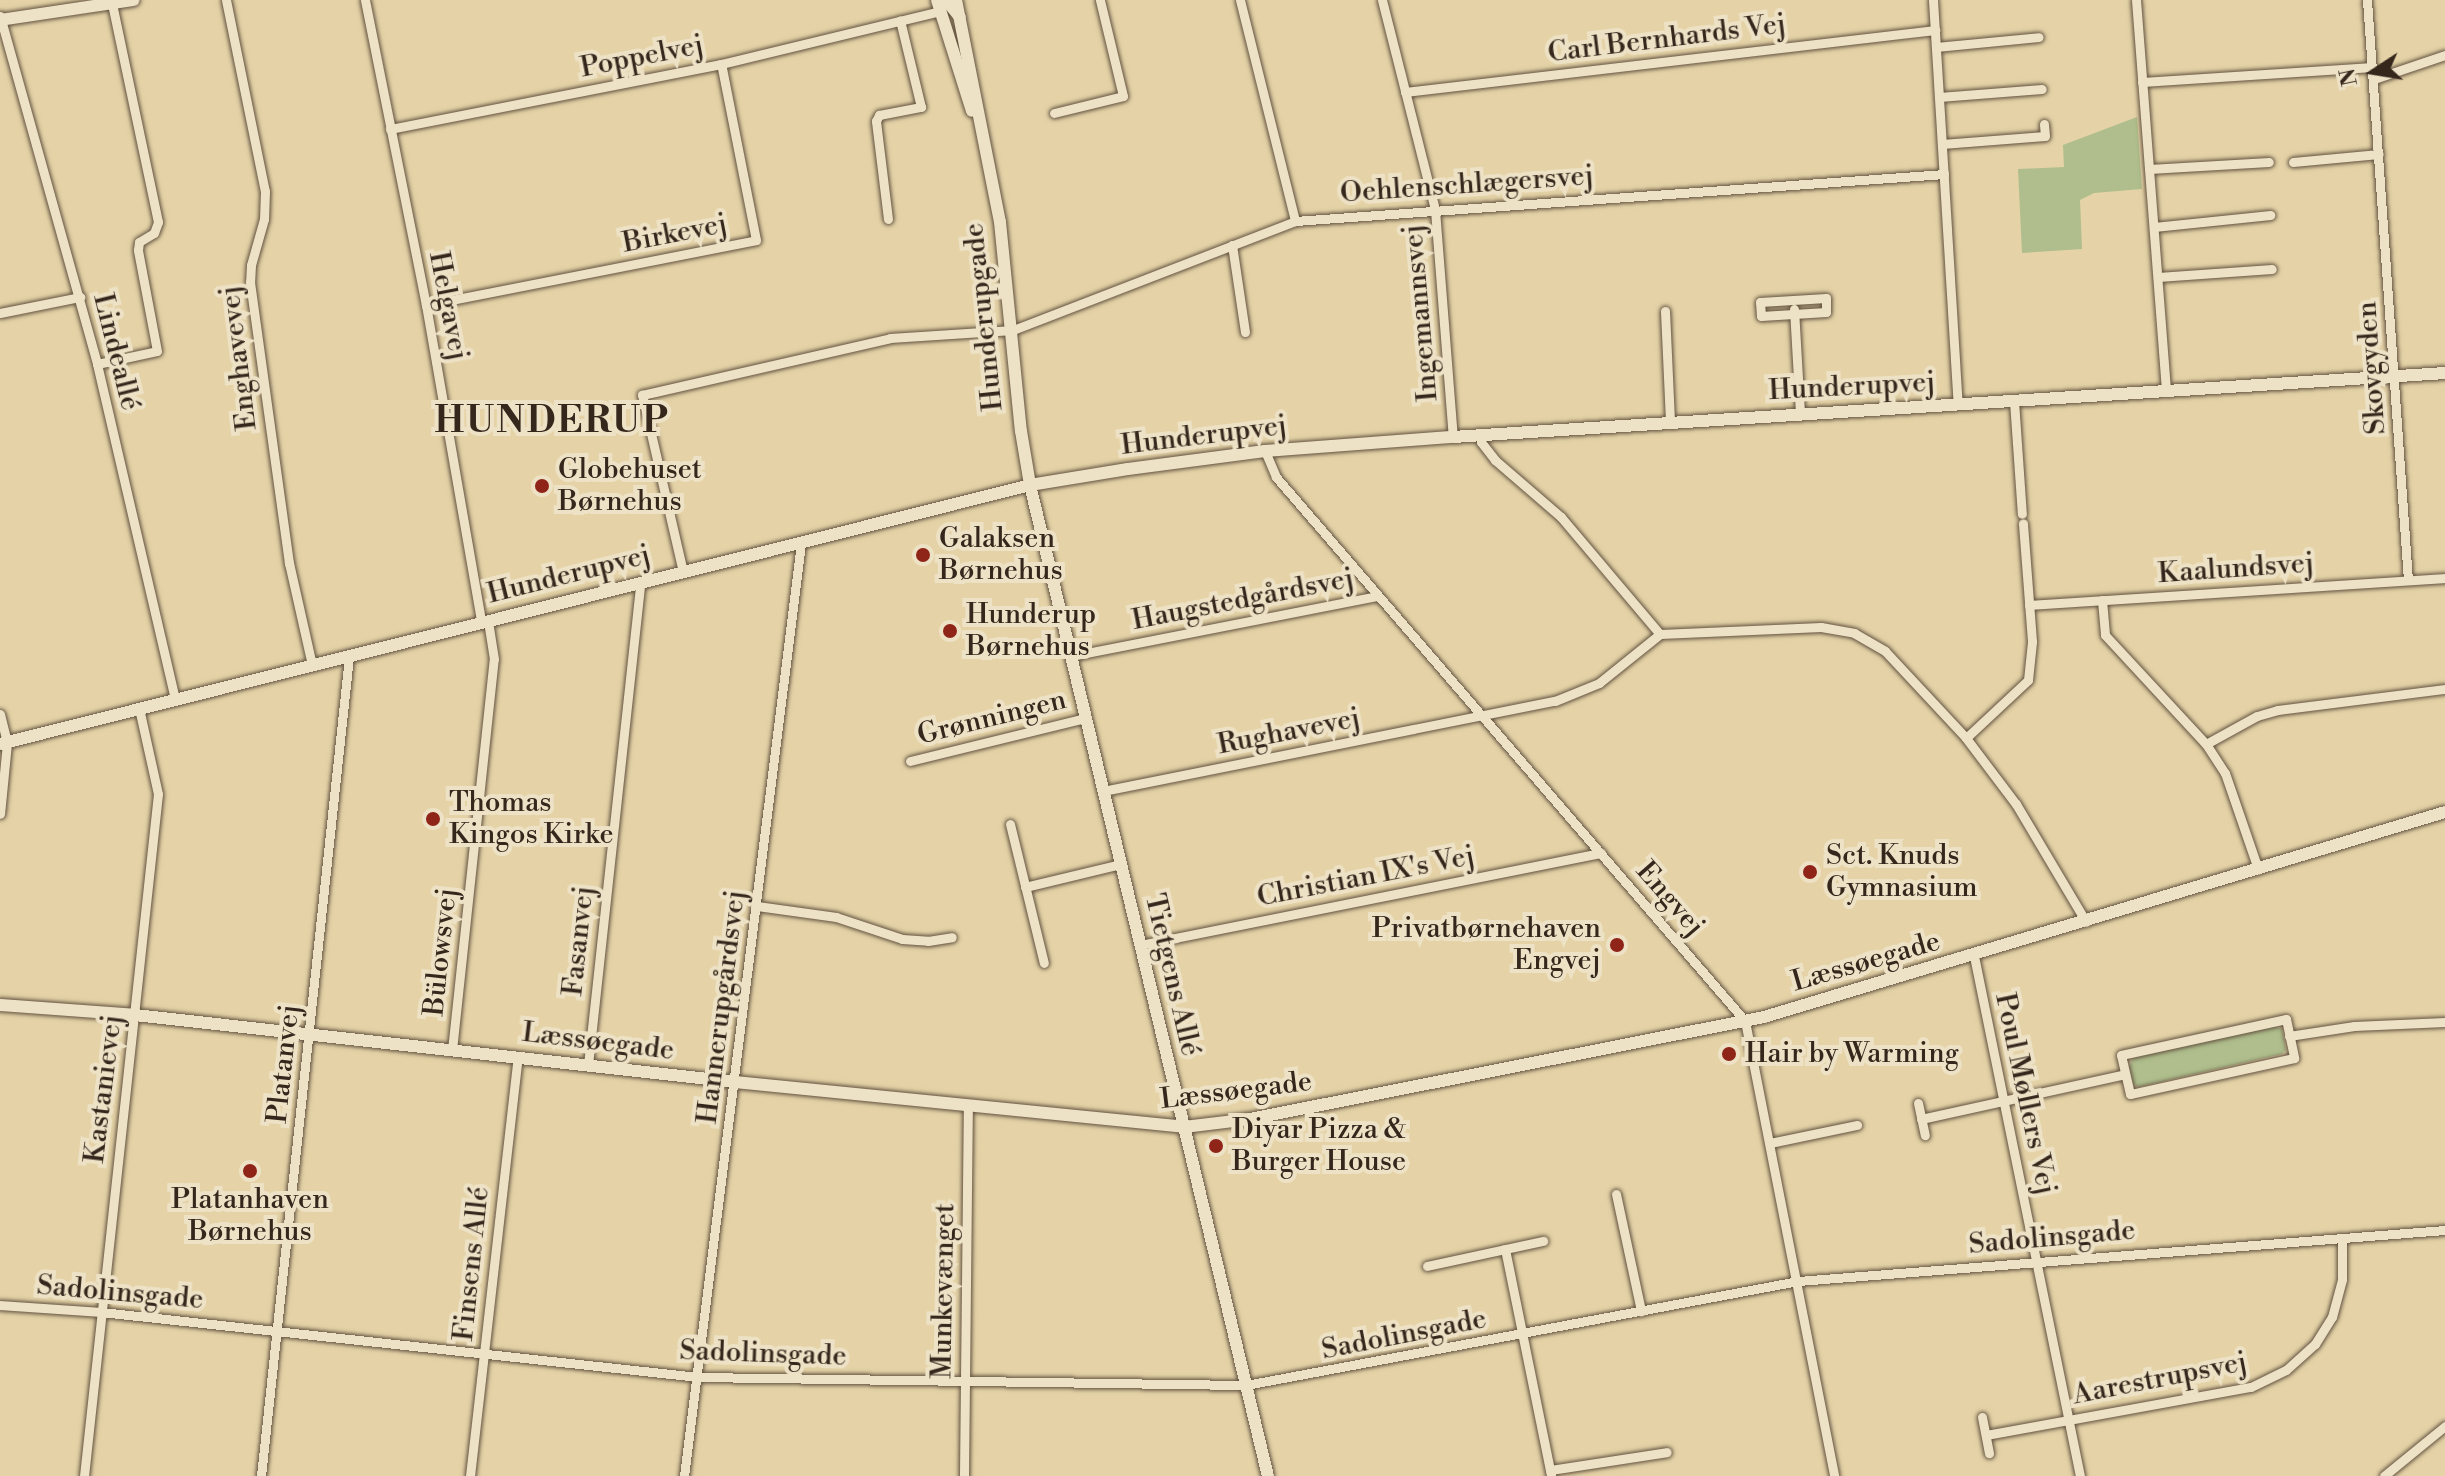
<!DOCTYPE html>
<meta charset="utf-8">
<style>
body{margin:0}
#map{position:relative;width:2445px;height:1476px;overflow:hidden;background:#e5d3a7;font-family:"Libre Bodoni",serif}
div>[style]{position:absolute}
.green>*{inset:0;background:#afbe8c}
.roads{filter:drop-shadow(0 0 2px #625240) drop-shadow(0 0 2px #625240)}
.street>*{height:9px;margin:-4.5px;padding:0 4.5px;transform-origin:4.5px;border-radius:4.5px;background:#eee2c6}
.secondary>*{height:12px;margin:-6px;padding:0 6px;transform-origin:6px;border-radius:6px;background:#eee2c6}
.dots>*{width:22px;height:22px;translate:-50% -50%;box-sizing:border-box;border:4px solid #eee2c6;border-radius:50%}
span{translate:-50% -50%;white-space:nowrap;text-align:center;line-height:1.15;-webkit-text-stroke:8px #eee2c6;paint-order:stroke}
.street-label{font-size:28px;color:#36271d}
.poi-label{font-size:28px;color:#36271d}
.left{translate:0 -50%;text-align:left}
.right{translate:-100% -50%;text-align:right}
.district-label{font-size:36px;color:#36271d;font-weight:700;letter-spacing:2px}
.north{position:absolute;left:2333px;top:32px;width:80px;height:80px;-webkit-text-stroke:6px #eee2c6;paint-order:stroke;rotate:258deg;font-size:22px;font-weight:700;line-height:32px;text-align:center;color:#36271d}
.north::after{content:'';display:block;margin:auto;width:28px;height:36px;background:#36271d;clip-path:polygon(50% 0,100% 100%,50% 72%,0 100%)}
</style>
<div id="map">
<div class="green">
<div style="clip-path:polygon(2137px 117px,2142px 189px,2094px 193px,2080px 200px,2082px 249px,2022px 253px,2018px 169px,2064px 167px,2063px 145px)"></div>
<div style="clip-path:polygon(2273px 1026px,2282px 1029px,2286px 1050px,2282px 1054px,2138px 1087px,2132px 1083px,2129px 1067px,2133px 1058px)"></div>
</div>
<div class="roads">
<div class="street">
<div style="left:226px;top:0;width:195px;rotate:78.5deg"></div>
<div style="left:265px;top:191px;width:28px;rotate:92deg"></div>
<div style="left:264px;top:219px;width:48px;rotate:105.8deg"></div>
<div style="left:251px;top:265px;width:17px;rotate:93deg"></div>
<div style="left:250px;top:282px;width:284px;rotate:82.1deg"></div>
<div style="left:289px;top:563px;width:105px;rotate:77.3deg"></div>
<div style="left:365px;top:0;width:311px;rotate:78.7deg"></div>
<div style="left:426px;top:305px;width:321px;rotate:80.1deg"></div>
<div style="left:1240px;top:0;width:228px;rotate:76deg"></div>
<div style="left:1382px;top:0;width:217px;rotate:75.8deg"></div>
<div style="left:1435px;top:210px;width:228px;rotate:85.5deg"></div>
<div style="left:1933px;top:0;width:405px;rotate:86.5deg"></div>
<div style="left:2136px;top:0;width:392px;rotate:85.6deg"></div>
<div style="left:2367px;top:0;width:581px;rotate:85.96deg"></div>
<div style="left:0;top:16px;width:361px;rotate:74.4deg"></div>
<div style="left:97px;top:364px;width:343px;rotate:76.9deg"></div>
<div style="left:1936px;top:47px;width:103px;rotate:-5.5deg"></div>
<div style="left:2374px;top:79px;width:75px;rotate:-18.7deg"></div>
<div style="left:2142px;top:82px;width:231px;rotate:-3.7deg"></div>
<div style="left:1405px;top:92px;width:534px;rotate:-6.67deg"></div>
<div style="left:1939px;top:97px;width:103px;rotate:-4.4deg"></div>
<div style="left:1054px;top:113px;width:71px;rotate:-13.8deg"></div>
<div style="left:1123px;top:96px;width:99px;rotate:-103.5deg"></div>
<div style="left:390px;top:129px;width:337px;rotate:-11.1deg"></div>
<div style="left:721px;top:64px;width:225px;rotate:-13.6deg"></div>
<div style="left:1942px;top:144px;width:103px;rotate:-4.4deg"></div>
<div style="left:2045px;top:136px;width:12px;rotate:-95deg"></div>
<div style="left:2293px;top:162px;width:86px;rotate:-5.3deg"></div>
<div style="left:2149px;top:169px;width:120px;rotate:-3.3deg"></div>
<div style="left:888px;top:219px;width:99px;rotate:-97deg"></div>
<div style="left:876px;top:121px;width:7px;rotate:-63deg"></div>
<div style="left:879px;top:115px;width:43px;rotate:-10.8deg"></div>
<div style="left:921px;top:107px;width:89px;rotate:-103.6deg"></div>
<div style="left:2154px;top:227px;width:117px;rotate:-5.9deg"></div>
<div style="left:1232px;top:245px;width:88px;rotate:81.5deg"></div>
<div style="left:2158px;top:277px;width:114px;rotate:-4deg"></div>
<div style="left:1826px;top:298px;width:14px;rotate:90deg"></div>
<div style="left:1826px;top:312px;width:65px;rotate:176.5deg"></div>
<div style="left:1761px;top:316px;width:14px;rotate:-94deg"></div>
<div style="left:1760px;top:302px;width:66px;rotate:-3.5deg"></div>
<div style="left:426px;top:305px;width:336px;rotate:-11.1deg"></div>
<div style="left:756px;top:240px;width:179px;rotate:-101.2deg"></div>
<div style="left:1794px;top:309px;width:104px;rotate:86.7deg"></div>
<div style="left:1665px;top:311px;width:112px;rotate:87.4deg"></div>
<div style="left:0;top:313px;width:82px;rotate:-11.3deg"></div>
<div style="left:97px;top:364px;width:61px;rotate:-12.2deg"></div>
<div style="left:157px;top:351px;width:103px;rotate:-100.7deg"></div>
<div style="left:138px;top:250px;width:8px;rotate:-83deg"></div>
<div style="left:139px;top:242px;width:17px;rotate:-31deg"></div>
<div style="left:154px;top:233px;width:12px;rotate:-70deg"></div>
<div style="left:158px;top:222px;width:223px;rotate:-101.9deg"></div>
<div style="left:2014px;top:401px;width:113px;rotate:86deg"></div>
<div style="left:1481px;top:435px;width:7px;rotate:90deg"></div>
<div style="left:1481px;top:442px;width:23px;rotate:52deg"></div>
<div style="left:1495px;top:460px;width:87px;rotate:40.8deg"></div>
<div style="left:1561px;top:517px;width:153px;rotate:49.8deg"></div>
<div style="left:1660px;top:634px;width:161px;rotate:-2.5deg"></div>
<div style="left:1821px;top:627px;width:34px;rotate:10deg"></div>
<div style="left:1854px;top:633px;width:36px;rotate:30deg"></div>
<div style="left:1885px;top:651px;width:119px;rotate:47deg"></div>
<div style="left:1966px;top:738px;width:83px;rotate:52.9deg"></div>
<div style="left:2016px;top:804px;width:137px;rotate:59.3deg"></div>
<div style="left:1265px;top:451px;width:28px;rotate:67deg"></div>
<div style="left:1276px;top:477px;width:718px;rotate:49.23deg"></div>
<div style="left:1745px;top:1021px;width:464px;rotate:78.9deg"></div>
<div style="left:683px;top:572px;width:182px;rotate:-103deg"></div>
<div style="left:642px;top:395px;width:254px;rotate:-12.9deg"></div>
<div style="left:890px;top:338px;width:123px;rotate:-3.7deg"></div>
<div style="left:1013px;top:330px;width:302px;rotate:-21.1deg"></div>
<div style="left:1295px;top:221px;width:651px;rotate:-4.14deg"></div>
<div style="left:2102px;top:600px;width:35px;rotate:85deg"></div>
<div style="left:2105px;top:635px;width:149px;rotate:47.2deg"></div>
<div style="left:2206px;top:744px;width:35px;rotate:57deg"></div>
<div style="left:2225px;top:773px;width:102px;rotate:71deg"></div>
<div style="left:2029px;top:605px;width:417px;rotate:-3.7deg"></div>
<div style="left:1071px;top:656px;width:312px;rotate:-11.1deg"></div>
<div style="left:0;top:714px;width:30px;rotate:76deg"></div>
<div style="left:7px;top:743px;width:71px;rotate:95.6deg"></div>
<div style="left:1966px;top:738px;width:85px;rotate:-43.1deg"></div>
<div style="left:2028px;top:680px;width:39px;rotate:-84deg"></div>
<div style="left:2032px;top:641px;width:118px;rotate:-94.4deg"></div>
<div style="left:2206px;top:744px;width:58px;rotate:-28.8deg"></div>
<div style="left:2257px;top:716px;width:22px;rotate:-16deg"></div>
<div style="left:2278px;top:710px;width:168px;rotate:-7.2deg"></div>
<div style="left:910px;top:761px;width:180px;rotate:-13.8deg"></div>
<div style="left:1103px;top:791px;width:461px;rotate:-11.3deg"></div>
<div style="left:1555px;top:701px;width:48px;rotate:-22.2deg"></div>
<div style="left:1599px;top:683px;width:78px;rotate:-38.8deg"></div>
<div style="left:1010px;top:824px;width:143px;rotate:76.3deg"></div>
<div style="left:1025px;top:887px;width:99px;rotate:-13.5deg"></div>
<div style="left:757px;top:906px;width:80px;rotate:7.9deg"></div>
<div style="left:836px;top:917px;width:70px;rotate:18.4deg"></div>
<div style="left:902px;top:939px;width:26px;rotate:4deg"></div>
<div style="left:928px;top:941px;width:24px;rotate:-9deg"></div>
<div style="left:1140px;top:945px;width:470px;rotate:-11.3deg"></div>
<div style="left:1974px;top:956px;width:531px;rotate:78.48deg"></div>
<div style="left:2286px;top:1019px;width:40px;rotate:78deg"></div>
<div style="left:2294px;top:1058px;width:168px;rotate:167.6deg"></div>
<div style="left:2130px;top:1094px;width:40px;rotate:-103deg"></div>
<div style="left:2121px;top:1055px;width:169px;rotate:-12.3deg"></div>
<div style="left:2289px;top:1036px;width:66px;rotate:-8.7deg"></div>
<div style="left:2354px;top:1026px;width:91px;rotate:-2.5deg"></div>
<div style="left:452px;top:1050px;width:393px;rotate:-83.9deg"></div>
<div style="left:494px;top:659px;width:39px;rotate:-99deg"></div>
<div style="left:588px;top:1065px;width:485px;rotate:-83.8deg"></div>
<div style="left:1918px;top:1103px;width:33px;rotate:78deg"></div>
<div style="left:1921px;top:1119px;width:209px;rotate:-12.4deg"></div>
<div style="left:1770px;top:1143px;width:89px;rotate:-11.7deg"></div>
<div style="left:1616px;top:1194px;width:120px;rotate:77.9deg"></div>
<div style="left:1505px;top:1249px;width:232px;rotate:78.5deg"></div>
<div style="left:1427px;top:1266px;width:119px;rotate:-12.2deg"></div>
<div style="left:0;top:1305px;width:101px;rotate:4deg"></div>
<div style="left:101px;top:1312px;width:601px;rotate:6.21deg"></div>
<div style="left:698px;top:1377px;width:548px;rotate:0.84deg"></div>
<div style="left:1246px;top:1385px;width:562px;rotate:-10.67deg"></div>
<div style="left:1798px;top:1281px;width:649px;rotate:-4.51deg"></div>
<div style="left:1982px;top:1417px;width:37px;rotate:79deg"></div>
<div style="left:1986px;top:1435px;width:269px;rotate:-10.3deg"></div>
<div style="left:2251px;top:1387px;width:39px;rotate:-26deg"></div>
<div style="left:2286px;top:1370px;width:39px;rotate:-42deg"></div>
<div style="left:2315px;top:1344px;width:32px;rotate:-58deg"></div>
<div style="left:2332px;top:1317px;width:39px;rotate:-75deg"></div>
<div style="left:2342px;top:1279px;width:41px;rotate:-90deg"></div>
<div style="left:1550px;top:1470px;width:118px;rotate:-8.7deg"></div>
<div style="left:84px;top:1476px;width:686px;rotate:-83.81deg"></div>
<div style="left:158px;top:794px;width:88px;rotate:-102.5deg"></div>
<div style="left:261px;top:1476px;width:825px;rotate:-83.87deg"></div>
<div style="left:470px;top:1476px;width:422px;rotate:-83.5deg"></div>
<div style="left:684px;top:1476px;width:940px;rotate:-82.85deg"></div>
<div style="left:964px;top:1476px;width:369px;rotate:-89.4deg"></div>
<div style="left:2384px;top:1476px;width:79px;rotate:-39.3deg"></div>
</div>
<div class="secondary">
<div style="left:937px;top:0;width:116px;rotate:72.5deg"></div>
<div style="left:946px;top:0;width:22px;rotate:51deg"></div>
<div style="left:956px;top:0;width:226px;rotate:78.8deg"></div>
<div style="left:1000px;top:222px;width:210px;rotate:84.3deg"></div>
<div style="left:1021px;top:431px;width:55px;rotate:80.5deg"></div>
<div style="left:1030px;top:485px;width:1019px;rotate:76.5deg"></div>
<div style="left:0;top:20px;width:135px;rotate:-8.5deg"></div>
<div style="left:0;top:744px;width:1062px;rotate:-14.11deg"></div>
<div style="left:1030px;top:485px;width:99px;rotate:-9.3deg"></div>
<div style="left:1128px;top:469px;width:138px;rotate:-7.5deg"></div>
<div style="left:1265px;top:451px;width:189px;rotate:-4.3deg"></div>
<div style="left:1453px;top:437px;width:994px;rotate:-3.69deg"></div>
<div style="left:0;top:1005px;width:135px;rotate:4.2deg"></div>
<div style="left:135px;top:1015px;width:604px;rotate:6.37deg"></div>
<div style="left:735px;top:1082px;width:451px;rotate:5.7deg"></div>
<div style="left:1184px;top:1127px;width:66px;rotate:-6.9deg"></div>
<div style="left:1250px;top:1119px;width:524px;rotate:-11.22deg"></div>
<div style="left:1764px;top:1017px;width:711px;rotate:-16.75deg"></div>
</div>
</div>
<div class="dots">
<div style="left:542px;top:486px;background:#8f2418"></div>
<div style="left:923px;top:555px;background:#8f2418"></div>
<div style="left:950px;top:631px;background:#8f2418"></div>
<div style="left:433px;top:819px;background:#8f2418"></div>
<div style="left:1810px;top:872px;background:#8f2418"></div>
<div style="left:1617px;top:945px;background:#8f2418"></div>
<div style="left:1729px;top:1054px;background:#8f2418"></div>
<div style="left:1216px;top:1146px;background:#8f2418"></div>
<div style="left:250px;top:1171px;background:#8f2418"></div>
</div>
<div class="street-label">
<span style="left:1667px;top:39px;rotate:-7deg">Carl Bernhards Vej</span>
<span style="left:642px;top:57px;rotate:-11deg">Poppelvej</span>
<span style="left:1467px;top:185px;rotate:-4deg">Oehlenschlægersvej</span>
<span style="left:675px;top:234px;rotate:-11deg">Birkevej</span>
<span style="left:448px;top:306px;rotate:79deg">Helgavej</span>
<span style="left:1421px;top:313px;rotate:-95deg">Ingemannsvej</span>
<span style="left:984px;top:317px;rotate:-96deg">Hunderupgade</span>
<span style="left:116px;top:352px;rotate:76deg">Lindeallé</span>
<span style="left:239px;top:358px;rotate:-97deg">Enghavevej</span>
<span style="left:2372px;top:368px;rotate:-94deg">Skovgyden</span>
<span style="left:1852px;top:387px;rotate:-3deg">Hunderupvej</span>
<span style="left:1204px;top:436px;rotate:-7deg">Hunderupvej</span>
<span style="left:2236px;top:569px;rotate:-4deg">Kaalundsvej</span>
<span style="left:569px;top:575px;rotate:-14deg">Hunderupvej</span>
<span style="left:1243px;top:600px;rotate:-11deg">Haugstedgårdsvej</span>
<span style="left:992px;top:718px;rotate:-14deg">Grønningen</span>
<span style="left:1289px;top:732px;rotate:-11deg">Rughavevej</span>
<span style="left:1366px;top:877px;rotate:-11deg">Christian IX's Vej</span>
<span style="left:1670px;top:899px;rotate:49deg">Engvej</span>
<span style="left:579px;top:941px;rotate:-84deg">Fasanvej</span>
<span style="left:441px;top:952px;rotate:-84deg">Bülowsvej</span>
<span style="left:1866px;top:962px;rotate:-16deg">Læssøegade</span>
<span style="left:1172px;top:975px;rotate:77deg">Tietgens Allé</span>
<span style="left:722px;top:1007px;rotate:-83deg">Hannerupgårdsvej</span>
<span style="left:598px;top:1042px;rotate:7deg">Læssøegade</span>
<span style="left:284px;top:1064px;rotate:-84deg">Platanvej</span>
<span style="left:104px;top:1089px;rotate:-83deg">Kastanievej</span>
<span style="left:1236px;top:1091px;rotate:-7deg">Læssøegade</span>
<span style="left:2025px;top:1094px;rotate:78deg">Poul Møllers Vej</span>
<span style="left:2052px;top:1238px;rotate:-5deg">Sadolinsgade</span>
<span style="left:472px;top:1264px;rotate:-84deg">Finsens Allé</span>
<span style="left:944px;top:1291px;rotate:-89deg">Munkevænget</span>
<span style="left:120px;top:1293px;rotate:5deg">Sadolinsgade</span>
<span style="left:1404px;top:1335px;rotate:-11deg">Sadolinsgade</span>
<span style="left:763px;top:1354px;rotate:2deg">Sadolinsgade</span>
<span style="left:2160px;top:1379px;rotate:-11deg">Aarestrupsvej</span>
</div>
<div class="poi-label">
<span class="left" style="left:558px;top:486px">Globehuset<br>Børnehus</span>
<span class="left" style="left:939px;top:555px">Galaksen<br>Børnehus</span>
<span class="left" style="left:966px;top:631px">Hunderup<br>Børnehus</span>
<span class="left" style="left:449px;top:819px">Thomas<br>Kingos Kirke</span>
<span class="left" style="left:1826px;top:872px">Sct. Knuds<br>Gymnasium</span>
<span class="right" style="left:1601px;top:945px">Privatbørnehaven<br>Engvej</span>
<span class="left" style="left:1745px;top:1054px">Hair by Warming</span>
<span class="left" style="left:1232px;top:1146px">Diyar Pizza &amp;<br>Burger House</span>
<span style="left:250px;top:1216px">Platanhaven<br>Børnehus</span>
</div>
<div class="district-label">
<span style="left:552px;top:422px">HUNDERUP</span>
</div>
<div class="north">N</div>
</div>
